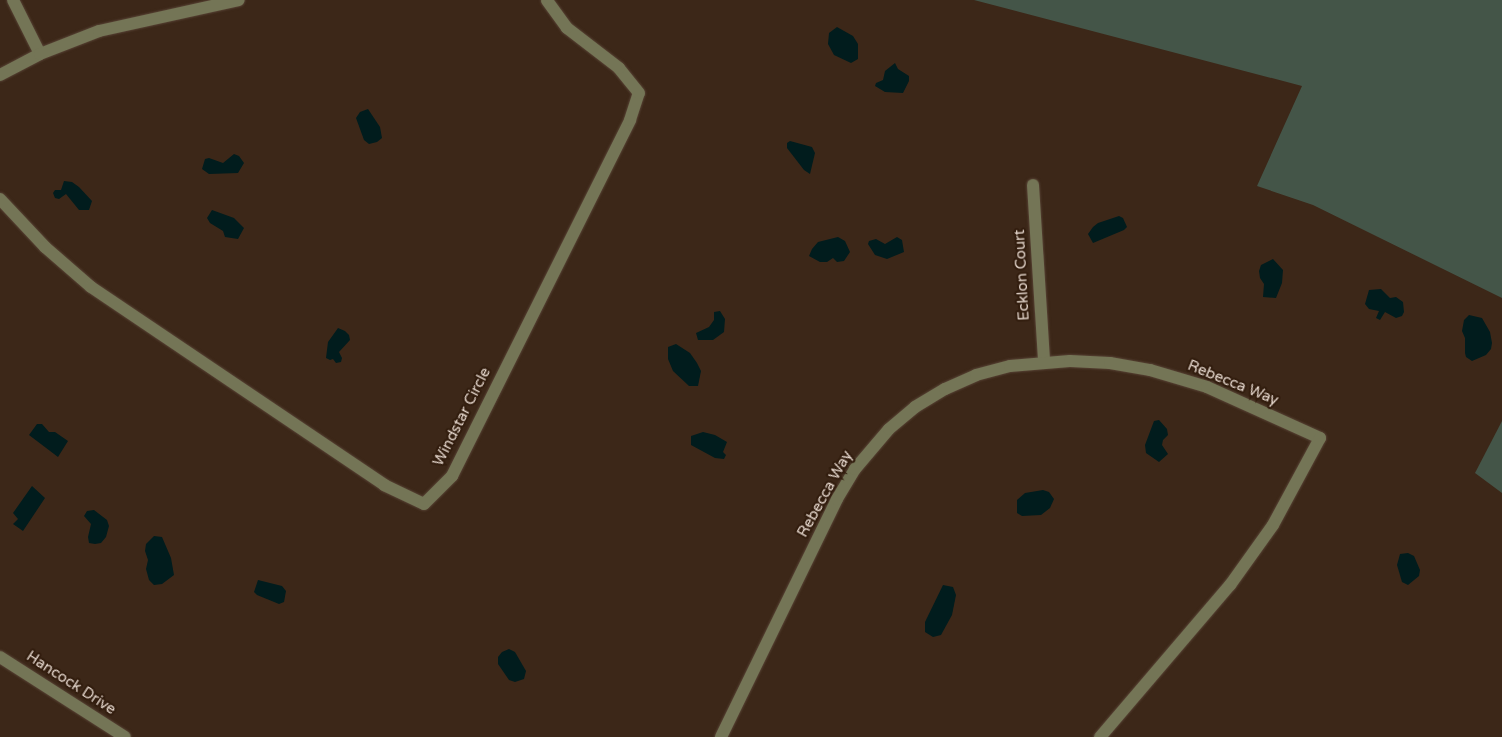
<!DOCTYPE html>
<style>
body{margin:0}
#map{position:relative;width:1502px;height:737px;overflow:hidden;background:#3c2718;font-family:"Varela Round",sans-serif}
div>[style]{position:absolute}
.green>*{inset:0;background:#445548}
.water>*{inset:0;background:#011c1d}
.roads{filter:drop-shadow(0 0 1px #574335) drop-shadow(0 0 1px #574335)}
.minor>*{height:12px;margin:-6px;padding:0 6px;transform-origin:6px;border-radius:6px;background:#747556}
span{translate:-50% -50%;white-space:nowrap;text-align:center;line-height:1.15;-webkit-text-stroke:4.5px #321d0e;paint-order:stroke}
.street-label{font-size:15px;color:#e5d7cd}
</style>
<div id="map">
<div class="green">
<div style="clip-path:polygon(974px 0,1502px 0,1502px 298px,1313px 205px,1257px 186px,1302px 86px)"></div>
<div style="clip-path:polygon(1502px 421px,1502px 493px,1475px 473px)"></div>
</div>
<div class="water">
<div style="clip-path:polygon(837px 27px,853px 36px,858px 44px,858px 59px,851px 63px,834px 55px,828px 44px,829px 33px)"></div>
<div style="clip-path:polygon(895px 63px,898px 69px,909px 76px,909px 81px,903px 93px,885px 92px,875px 86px,876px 83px,883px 80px,885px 71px)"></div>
<div style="clip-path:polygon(368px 109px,380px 127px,382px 138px,377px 142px,369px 144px,364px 140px,356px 118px,360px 112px)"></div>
<div style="clip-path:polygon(790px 141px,812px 147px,815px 153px,810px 174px,804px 170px,787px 148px,787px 143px)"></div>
<div style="clip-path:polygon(234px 154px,239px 156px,244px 163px,238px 173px,209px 174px,202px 169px,205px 159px,209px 158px,223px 163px)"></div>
<div style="clip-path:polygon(64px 181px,72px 182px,79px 187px,92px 201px,89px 210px,79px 210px,66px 194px,59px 199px,55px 198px,53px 193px,55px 190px,61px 190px)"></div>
<div style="clip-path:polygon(212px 210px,234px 218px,244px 228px,238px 239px,225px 237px,223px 231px,210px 223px,207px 218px)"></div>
<div style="clip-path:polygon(1119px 216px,1123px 218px,1127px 227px,1124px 230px,1093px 243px,1088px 234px,1093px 227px,1098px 223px)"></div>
<div style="clip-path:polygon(838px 237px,845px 241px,850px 252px,844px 261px,837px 262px,833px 258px,827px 262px,820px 262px,809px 256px,812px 249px,818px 242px)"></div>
<div style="clip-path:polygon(897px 237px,902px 240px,904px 252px,887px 259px,875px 255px,868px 244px,869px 241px,876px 239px,885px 244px)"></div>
<div style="clip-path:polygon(1273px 259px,1283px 270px,1282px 283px,1276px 298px,1263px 297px,1264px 284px,1260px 278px,1259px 271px,1261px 265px)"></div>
<div style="clip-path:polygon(1381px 289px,1390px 298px,1396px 297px,1403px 302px,1404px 312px,1402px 316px,1396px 318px,1385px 312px,1380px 320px,1376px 318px,1379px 311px,1369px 309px,1365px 304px,1369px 290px)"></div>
<div style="clip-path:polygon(720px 311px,725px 319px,724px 332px,713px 340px,698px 340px,696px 333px,709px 327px,714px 320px,714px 312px)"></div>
<div style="clip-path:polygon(1469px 315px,1482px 318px,1490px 332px,1492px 343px,1491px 349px,1486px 355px,1472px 361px,1466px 357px,1465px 353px,1465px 338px,1462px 331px,1464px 320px)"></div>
<div style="clip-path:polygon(338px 328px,345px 331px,349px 335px,350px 340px,339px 352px,342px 358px,341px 362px,336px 363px,333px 359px,330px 360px,326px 358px,328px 342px)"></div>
<div style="clip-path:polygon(676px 344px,690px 353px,697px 363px,701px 371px,698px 386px,689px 386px,673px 371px,668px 359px,668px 347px)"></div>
<div style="clip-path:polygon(1159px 420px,1167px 429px,1168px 435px,1163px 440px,1162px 445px,1168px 454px,1159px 462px,1146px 453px,1145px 445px,1154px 421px)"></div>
<div style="clip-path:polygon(37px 424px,42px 424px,49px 432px,55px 432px,68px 441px,58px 457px,29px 435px)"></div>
<div style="clip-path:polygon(703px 432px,715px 435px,727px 442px,723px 452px,726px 455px,724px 459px,715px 458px,691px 445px,691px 436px)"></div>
<div style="clip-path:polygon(32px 486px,45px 498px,23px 531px,13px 524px,18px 519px,13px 513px)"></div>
<div style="clip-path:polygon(1043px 490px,1049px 492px,1054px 499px,1050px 508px,1041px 515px,1022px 516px,1017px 513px,1017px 500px,1025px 493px)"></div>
<div style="clip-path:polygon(94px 510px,107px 520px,109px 526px,106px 537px,101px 543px,95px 544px,89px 543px,88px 537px,91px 524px,84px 516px,87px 511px)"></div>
<div style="clip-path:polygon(154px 536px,162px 537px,171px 558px,174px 575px,162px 584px,154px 585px,149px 580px,146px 569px,148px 560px,145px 551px,146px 544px)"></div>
<div style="clip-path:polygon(1408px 553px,1414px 556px,1420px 570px,1419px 576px,1408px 585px,1402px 582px,1397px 565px,1400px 554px)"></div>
<div style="clip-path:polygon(258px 580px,282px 586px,286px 591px,284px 602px,279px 604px,257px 595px,254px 592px)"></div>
<div style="clip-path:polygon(943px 585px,953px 587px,956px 595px,952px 615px,941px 635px,933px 637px,925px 632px,925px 622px)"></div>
<div style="clip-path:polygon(509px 649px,515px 652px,526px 671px,524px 679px,515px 682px,509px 680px,498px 664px,498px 657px,502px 652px)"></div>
</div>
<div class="roads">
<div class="minor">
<div style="left:13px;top:0;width:60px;rotate:63.4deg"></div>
<div style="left:0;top:75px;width:45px;rotate:-27.7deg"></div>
<div style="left:40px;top:54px;width:63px;rotate:-21.3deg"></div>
<div style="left:99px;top:31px;width:143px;rotate:-12.5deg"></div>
<div style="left:1033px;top:185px;width:177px;rotate:86.4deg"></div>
<div style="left:0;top:199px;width:66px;rotate:46.8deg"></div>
<div style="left:45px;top:247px;width:61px;rotate:41deg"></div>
<div style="left:91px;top:287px;width:354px;rotate:34deg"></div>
<div style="left:384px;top:485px;width:44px;rotate:25.4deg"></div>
<div style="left:424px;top:504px;width:40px;rotate:-45deg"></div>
<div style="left:452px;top:476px;width:398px;rotate:-63.4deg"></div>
<div style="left:630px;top:120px;width:28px;rotate:-72deg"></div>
<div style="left:639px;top:93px;width:32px;rotate:-129deg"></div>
<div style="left:619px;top:68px;width:66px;rotate:-142.4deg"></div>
<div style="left:567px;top:28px;width:34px;rotate:-126deg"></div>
<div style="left:0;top:657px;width:148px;rotate:32.6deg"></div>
<div style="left:721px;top:737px;width:265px;rotate:-64deg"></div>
<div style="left:837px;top:499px;width:35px;rotate:-59deg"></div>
<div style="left:855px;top:469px;width:52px;rotate:-49.6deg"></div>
<div style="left:889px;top:429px;width:34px;rotate:-40deg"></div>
<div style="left:915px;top:407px;width:35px;rotate:-31deg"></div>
<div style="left:945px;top:389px;width:34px;rotate:-24deg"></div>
<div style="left:976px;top:375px;width:35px;rotate:-15deg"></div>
<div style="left:1010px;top:366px;width:60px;rotate:-4.8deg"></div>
<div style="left:1070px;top:361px;width:40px;rotate:2.9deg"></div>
<div style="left:1110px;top:363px;width:41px;rotate:9.9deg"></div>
<div style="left:1150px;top:370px;width:59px;rotate:16.6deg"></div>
<div style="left:1207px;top:387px;width:124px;rotate:24.3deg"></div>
<div style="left:1320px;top:438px;width:99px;rotate:118.4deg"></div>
<div style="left:1273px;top:525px;width:74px;rotate:125.6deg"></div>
<div style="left:1230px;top:585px;width:200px;rotate:130.5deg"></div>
</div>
</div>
<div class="street-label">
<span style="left:1022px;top:275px;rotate:-93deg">Ecklon Court</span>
<span style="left:1233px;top:383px;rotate:22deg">Rebecca Way</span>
<span style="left:462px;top:417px;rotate:-63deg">Windstar Circle</span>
<span style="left:825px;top:494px;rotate:-61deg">Rebecca Way</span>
<span style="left:71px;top:683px;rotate:33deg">Hancock Drive</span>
</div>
</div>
